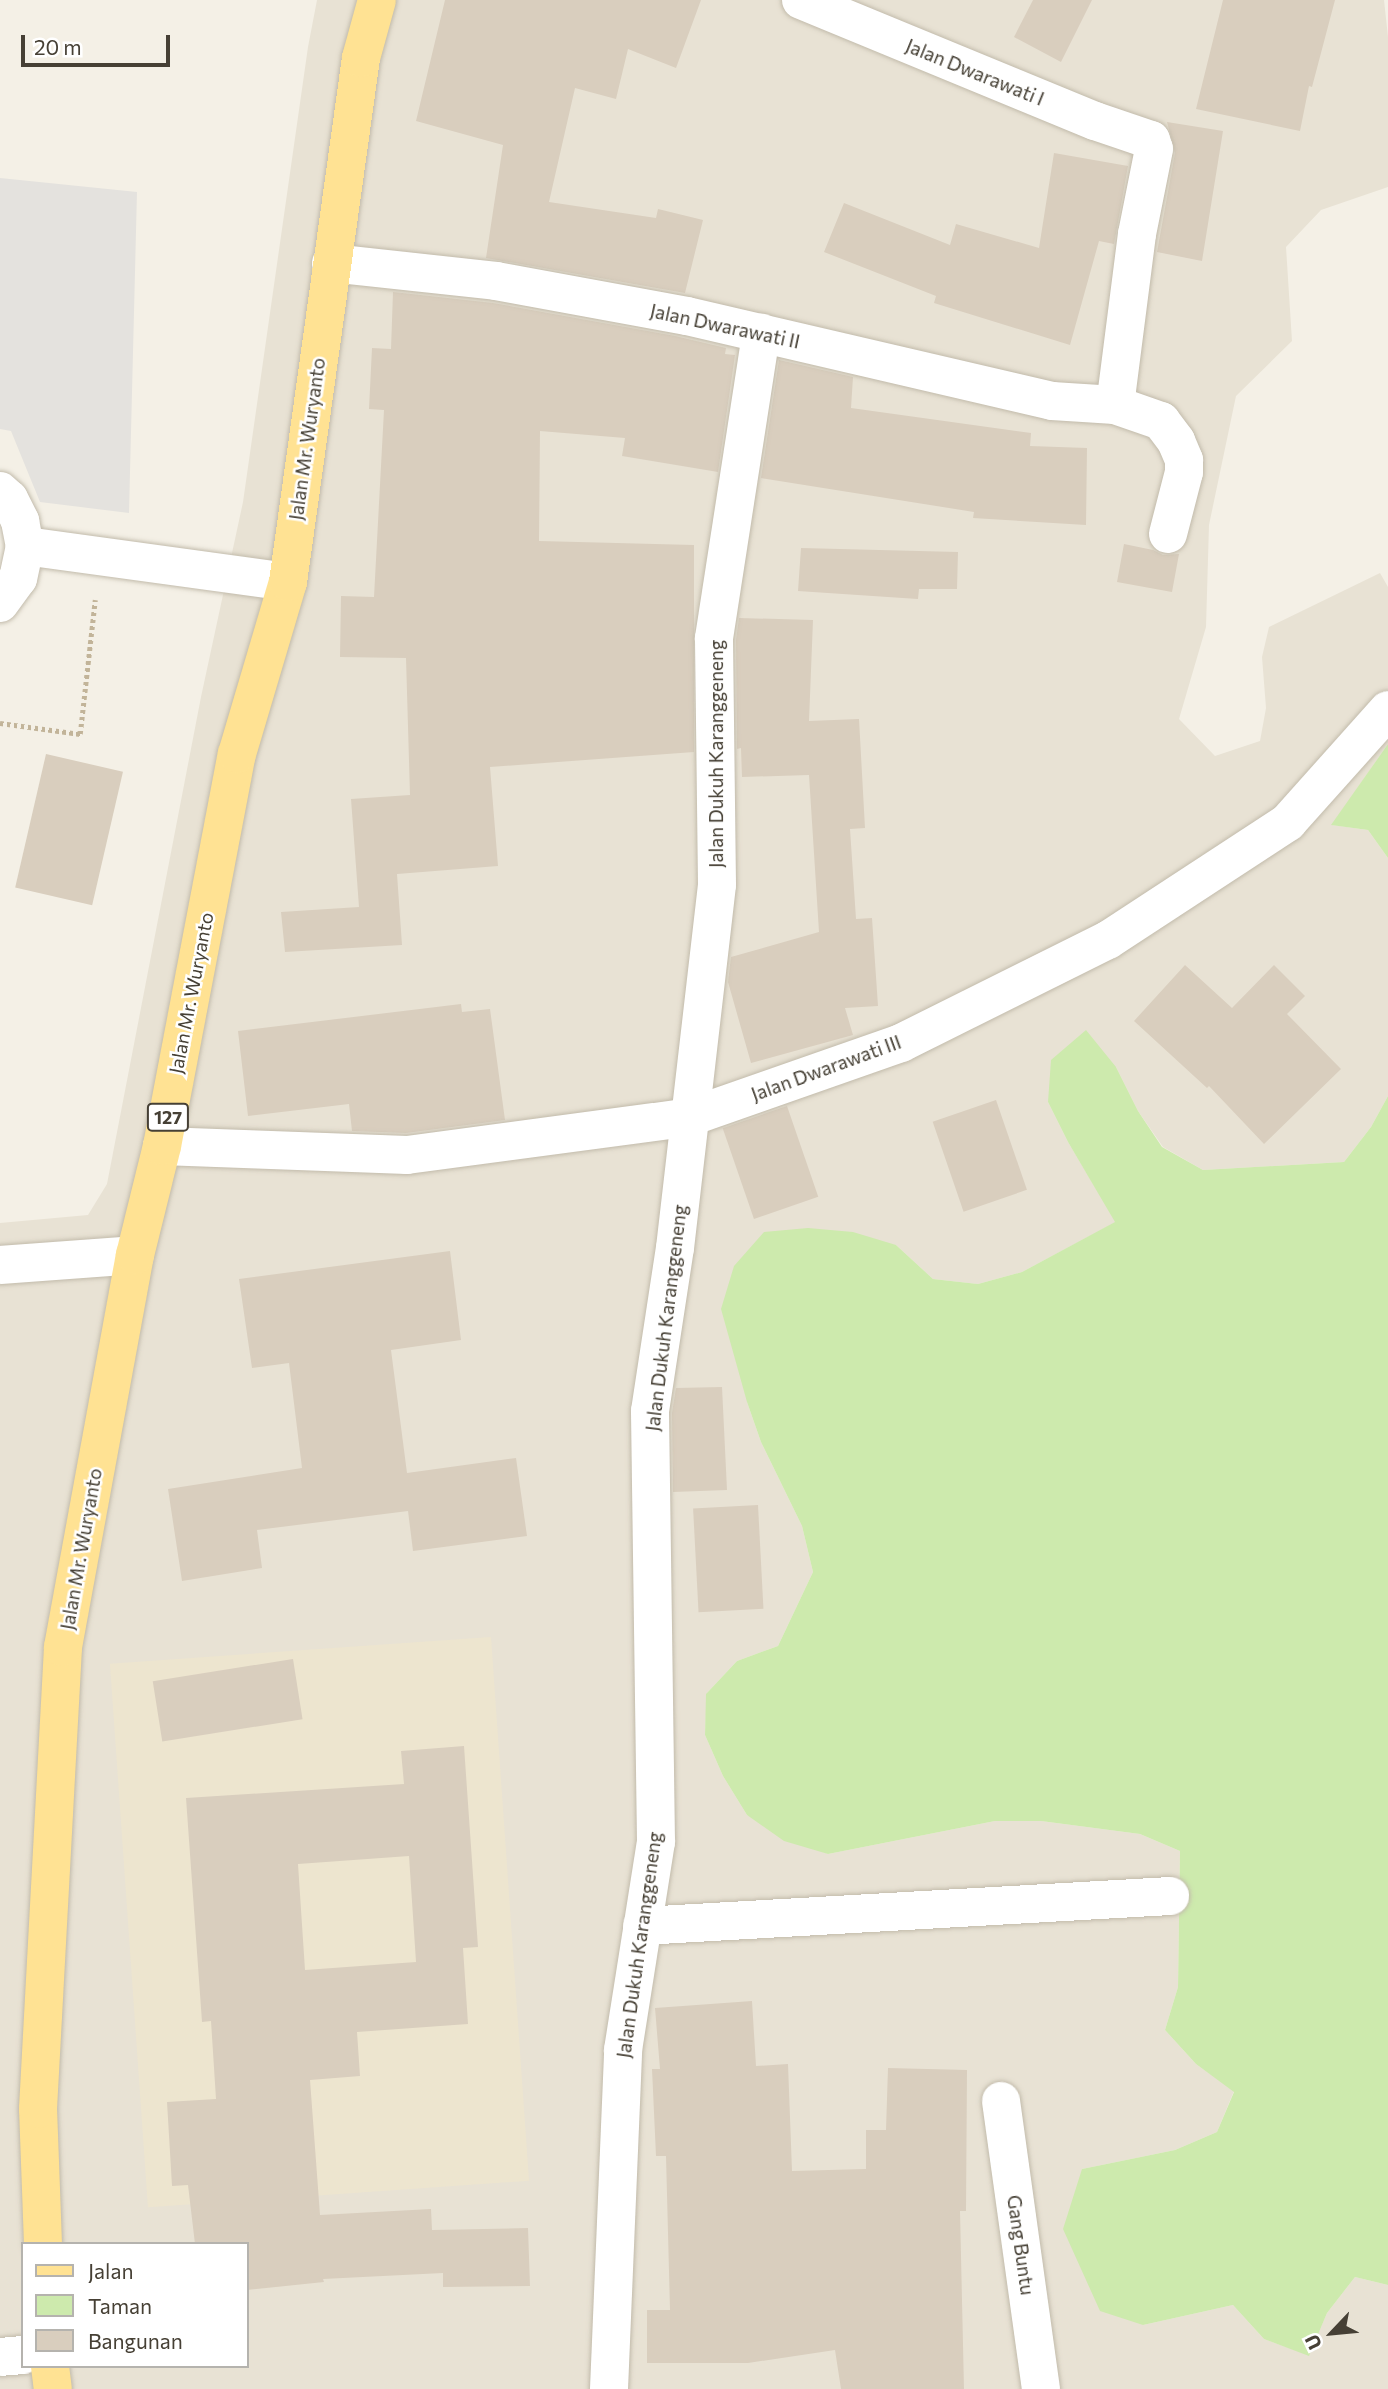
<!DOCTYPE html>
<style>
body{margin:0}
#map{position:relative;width:1388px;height:2389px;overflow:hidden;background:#f4f0e6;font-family:Commissioner,sans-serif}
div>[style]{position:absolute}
.residential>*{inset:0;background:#e8e2d4}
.education>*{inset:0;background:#ede5cf;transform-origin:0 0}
.green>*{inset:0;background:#cdeaad}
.parking>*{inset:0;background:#e4e2de}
.building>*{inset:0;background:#d9cebe;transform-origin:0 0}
.path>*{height:4.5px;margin-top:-2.25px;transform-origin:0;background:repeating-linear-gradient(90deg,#c2b499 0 3.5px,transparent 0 7px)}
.roads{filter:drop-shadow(0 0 2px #c2bbab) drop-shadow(0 0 2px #c2bbab)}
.minor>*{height:38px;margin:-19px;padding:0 19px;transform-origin:19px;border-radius:19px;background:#fff}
.major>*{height:38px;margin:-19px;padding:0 19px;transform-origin:19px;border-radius:19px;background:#ffe293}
span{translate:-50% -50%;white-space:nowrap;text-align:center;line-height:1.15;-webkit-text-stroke:5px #fff;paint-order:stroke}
.shield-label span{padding:2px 5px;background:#fff;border:2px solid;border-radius:5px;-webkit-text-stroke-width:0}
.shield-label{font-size:18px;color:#464035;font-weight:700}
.street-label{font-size:19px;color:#464035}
.legend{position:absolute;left:21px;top:2242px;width:228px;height:126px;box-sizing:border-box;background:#fff;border:2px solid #b5b3ae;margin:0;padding:9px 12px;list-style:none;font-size:21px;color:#464035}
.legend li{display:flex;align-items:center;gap:14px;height:35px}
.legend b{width:35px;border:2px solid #b5b3ae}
.north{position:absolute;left:1297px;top:2298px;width:70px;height:70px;-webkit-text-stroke:5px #fff;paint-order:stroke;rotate:244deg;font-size:19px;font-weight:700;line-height:28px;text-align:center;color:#464035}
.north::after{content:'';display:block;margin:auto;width:24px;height:32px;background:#464035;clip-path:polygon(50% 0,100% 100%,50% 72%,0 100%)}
.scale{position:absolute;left:21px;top:35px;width:149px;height:32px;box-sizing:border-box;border:4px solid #464035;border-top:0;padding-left:9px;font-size:21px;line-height:24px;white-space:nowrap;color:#464035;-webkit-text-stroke:5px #fff;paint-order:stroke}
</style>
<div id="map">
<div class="residential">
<div style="clip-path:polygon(evenodd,317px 0,1384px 0,1388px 37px,1388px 187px,1321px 210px,1286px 247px,1292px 341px,1236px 396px,1209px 525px,1206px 627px,1179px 719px,1215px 756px,1260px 741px,1266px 708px,1262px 657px,1269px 627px,1380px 573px,1388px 587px,1388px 744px,1332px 825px,1368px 830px,1388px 858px,1388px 1096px,1371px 1127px,1344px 1162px,1203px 1170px,1163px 1147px,1138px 1111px,1116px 1067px,1048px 1102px,1068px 1142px,1116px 1222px,1022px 1272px,978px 1284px,933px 1279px,896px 1245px,747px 1402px,761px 1442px,802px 1526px,813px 1572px,778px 1646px,737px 1661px,707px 1693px,705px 1735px,723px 1776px,747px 1815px,828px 1854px,995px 1821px,1041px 1821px,1140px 1834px,1180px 1851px,1178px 1987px,1165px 2030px,1196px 2064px,1234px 2091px,1217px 2132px,1175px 2150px,1082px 2169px,1143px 2325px,1233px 2305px,1264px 2339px,1309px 2355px,1327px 2313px,1355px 2277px,1388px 2285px,1388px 2389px,0 2389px,0 1223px,88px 1215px,107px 1184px,201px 697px,243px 502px,308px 47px,317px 0,23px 2244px,247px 2244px,247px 2366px,23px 2366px,23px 2244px)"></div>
</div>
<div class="education">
<div style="left:491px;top:1637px;width:545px;height:382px;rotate:86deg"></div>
</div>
<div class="green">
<div style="clip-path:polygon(1388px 744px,1388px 858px,1368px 830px,1331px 825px)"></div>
<div style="clip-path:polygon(1086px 1030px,1116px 1067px,1138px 1111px,1162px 1147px,1203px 1170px,1344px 1162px,1371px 1127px,1388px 1096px,1388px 2285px,1355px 2277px,1327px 2313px,1309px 2356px,1264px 2339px,1233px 2305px,1143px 2325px,1100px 2311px,1063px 2229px,1082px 2169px,1175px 2150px,1217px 2132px,1234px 2092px,1196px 2064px,1165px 2030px,1178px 1987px,1180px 1851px,1140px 1834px,1041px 1821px,995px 1821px,828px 1854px,784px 1841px,747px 1815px,723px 1776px,705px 1735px,706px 1694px,737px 1661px,778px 1646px,813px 1572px,802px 1526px,761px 1442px,747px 1402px,721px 1309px,734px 1266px,764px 1232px,808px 1228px,853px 1232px,896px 1245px,933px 1279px,978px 1284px,1022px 1272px,1115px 1222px,1068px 1142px,1048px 1102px,1051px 1060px)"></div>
</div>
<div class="parking">
<div style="clip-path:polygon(0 178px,137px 192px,129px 513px,40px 502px,11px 431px,0 429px)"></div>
</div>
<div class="building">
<div style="clip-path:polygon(445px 0,701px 0,676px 68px,628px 49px,616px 99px,575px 88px,549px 202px,656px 218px,658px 209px,703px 220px,685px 293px,486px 258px,503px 145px,416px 121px)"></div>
<div style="clip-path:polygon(1033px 0,1092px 0,1061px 62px,1014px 37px)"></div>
<div style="clip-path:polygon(1223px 0,1335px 0,1312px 87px,1309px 86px,1300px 131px,1196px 109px)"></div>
<div style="clip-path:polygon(1167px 122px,1223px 131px,1202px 261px,1157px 252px,1175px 153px)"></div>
<div style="clip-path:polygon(1054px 153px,1128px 166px,1114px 244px,1099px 241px,1070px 345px,934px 303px,936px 296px,824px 252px,844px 203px,950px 245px,956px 224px,1039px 248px)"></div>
<div style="clip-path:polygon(393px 292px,493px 303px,675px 336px,726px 348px,725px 354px,735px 355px,718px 472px,622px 456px,625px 438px,540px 431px,539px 541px,694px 545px,694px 752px,490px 767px,498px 866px,397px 874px,402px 945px,285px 952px,281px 912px,359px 907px,351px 799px,410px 795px,406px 658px,340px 657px,341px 596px,374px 597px,384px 410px,369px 409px,372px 348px,391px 349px)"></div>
<div style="clip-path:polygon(779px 360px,853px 377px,851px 408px,1031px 433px,1030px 446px,1087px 448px,1086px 525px,973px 518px,974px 512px,761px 478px)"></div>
<div style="clip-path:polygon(1124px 544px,1153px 550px,1163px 555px,1179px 554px,1172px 592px,1117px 582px)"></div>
<div style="clip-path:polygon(801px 548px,958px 552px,957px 589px,919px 589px,918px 599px,798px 591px)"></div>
<div style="clip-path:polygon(739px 618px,813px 620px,809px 721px,859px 719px,865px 828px,850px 829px,856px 919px,872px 918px,878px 1006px,845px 1008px,853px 1035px,751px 1063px,728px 982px,731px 957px,819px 932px,809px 775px,742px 777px,741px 748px,737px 749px,736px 640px)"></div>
<div style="left:46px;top:754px;width:79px;height:137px;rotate:13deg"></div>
<div style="clip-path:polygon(1185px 965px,1232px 1008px,1274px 965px,1305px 996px,1287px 1014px,1341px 1069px,1264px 1144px,1209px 1086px,1207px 1088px,1134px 1021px)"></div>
<div style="clip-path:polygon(461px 1004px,462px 1012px,490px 1009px,505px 1120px,406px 1133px,352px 1131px,349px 1104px,248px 1116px,238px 1031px)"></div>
<div style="left:996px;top:1100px;width:95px;height:67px;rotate:71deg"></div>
<div style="left:787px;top:1106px;width:96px;height:68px;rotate:71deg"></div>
<div style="clip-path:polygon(450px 1251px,461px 1340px,391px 1350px,407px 1473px,516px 1458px,527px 1536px,413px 1551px,408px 1511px,257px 1530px,262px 1568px,182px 1581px,168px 1489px,302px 1468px,289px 1363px,252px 1368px,239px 1279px)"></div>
<div style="clip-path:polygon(722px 1387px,727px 1490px,673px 1492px,672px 1413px,676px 1388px)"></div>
<div style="left:758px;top:1505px;width:104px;height:65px;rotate:87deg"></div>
<div style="left:293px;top:1659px;width:61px;height:142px;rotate:81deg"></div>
<div style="clip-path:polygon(evenodd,464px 1746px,478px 1947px,463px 1948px,468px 2024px,357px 2032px,360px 2076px,310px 2080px,320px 2215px,431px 2209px,432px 2230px,528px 2228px,530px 2286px,443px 2287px,443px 2273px,323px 2279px,324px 2282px,247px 2290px,247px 2244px,195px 2244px,188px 2185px,172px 2186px,167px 2102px,216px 2099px,211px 2021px,202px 2022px,186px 1798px,404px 1784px,401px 1751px,464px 1746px,409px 1856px,416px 1962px,305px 1970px,298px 1864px,409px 1856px)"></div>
<div style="clip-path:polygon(752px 2001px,756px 2066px,788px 2064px,792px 2171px,866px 2169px,866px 2130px,886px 2130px,888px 2068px,967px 2070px,966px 2211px,960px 2211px,964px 2389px,841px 2389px,835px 2350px,748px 2363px,647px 2363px,647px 2310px,670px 2310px,666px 2156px,656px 2156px,652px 2069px,660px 2069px,655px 2008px)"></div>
</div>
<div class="path">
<div style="left:0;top:723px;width:81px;rotate:7.8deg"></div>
<div style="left:80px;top:734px;width:135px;rotate:-83.6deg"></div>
</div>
<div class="roads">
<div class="minor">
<div style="left:801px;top:0;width:318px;rotate:22.4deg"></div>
<div style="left:1095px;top:121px;width:59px;rotate:18.7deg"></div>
<div style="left:1151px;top:140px;width:9px;rotate:72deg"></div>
<div style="left:1154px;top:149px;width:87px;rotate:101.3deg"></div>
<div style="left:1137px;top:234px;width:172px;rotate:97.3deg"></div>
<div style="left:331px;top:263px;width:166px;rotate:6.2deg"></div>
<div style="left:496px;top:281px;width:194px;rotate:10.4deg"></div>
<div style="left:687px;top:316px;width:375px;rotate:13.1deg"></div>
<div style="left:1052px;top:401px;width:63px;rotate:3.6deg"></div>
<div style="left:1115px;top:405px;width:49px;rotate:19.2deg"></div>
<div style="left:1161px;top:421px;width:25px;rotate:53deg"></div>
<div style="left:1176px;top:441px;width:21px;rotate:67deg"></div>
<div style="left:1184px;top:460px;width:12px;rotate:90deg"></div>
<div style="left:1184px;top:472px;width:64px;rotate:104.5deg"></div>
<div style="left:0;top:491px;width:12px;rotate:42deg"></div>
<div style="left:9px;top:499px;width:25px;rotate:63deg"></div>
<div style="left:20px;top:521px;width:25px;rotate:79deg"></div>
<div style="left:25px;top:546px;width:33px;rotate:102deg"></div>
<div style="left:18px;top:578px;width:31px;rotate:126deg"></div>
<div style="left:25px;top:546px;width:265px;rotate:7.8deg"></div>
<div style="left:162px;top:1146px;width:245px;rotate:2.1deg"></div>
<div style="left:407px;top:1155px;width:286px;rotate:-7.6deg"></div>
<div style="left:690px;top:1117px;width:224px;rotate:-19.3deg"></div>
<div style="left:901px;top:1043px;width:231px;rotate:-26.5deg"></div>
<div style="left:1108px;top:940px;width:215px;rotate:-33.2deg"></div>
<div style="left:1288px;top:822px;width:150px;rotate:-48.2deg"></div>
<div style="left:0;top:1265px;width:135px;rotate:-4.2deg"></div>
<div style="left:642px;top:1926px;width:529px;rotate:-3.25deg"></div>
<div style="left:1001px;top:2101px;width:291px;rotate:82.1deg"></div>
<div style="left:0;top:2357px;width:23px;rotate:-5deg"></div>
<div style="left:609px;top:2389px;width:339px;rotate:-87.6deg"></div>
<div style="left:623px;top:2050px;width:211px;rotate:-81deg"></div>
<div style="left:656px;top:1842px;width:431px;rotate:-90.8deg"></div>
<div style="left:650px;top:1411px;width:165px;rotate:-81.3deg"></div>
<div style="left:675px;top:1248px;width:365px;rotate:-83.4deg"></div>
<div style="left:717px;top:885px;width:247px;rotate:-90.7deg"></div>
<div style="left:714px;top:638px;width:309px;rotate:-81.2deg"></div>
</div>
<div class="major">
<div style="left:43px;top:2244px;width:135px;rotate:-92.1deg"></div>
<div style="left:38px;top:2109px;width:463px;rotate:-86.9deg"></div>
<div style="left:63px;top:1647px;width:399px;rotate:-79.6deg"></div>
<div style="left:135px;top:1255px;width:112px;rotate:-76.1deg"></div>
<div style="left:162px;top:1146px;width:399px;rotate:-79.2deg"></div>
<div style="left:237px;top:754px;width:179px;rotate:-73.5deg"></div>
<div style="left:288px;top:582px;width:529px;rotate:-82.07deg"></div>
<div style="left:361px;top:58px;width:60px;rotate:-74.6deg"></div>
<div style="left:50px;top:2366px;width:23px;rotate:83deg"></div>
</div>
</div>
<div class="shield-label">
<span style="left:168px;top:1117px">127</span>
</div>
<div class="street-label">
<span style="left:975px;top:72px;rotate:22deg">Jalan Dwarawati I</span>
<span style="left:725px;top:326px;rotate:12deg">Jalan Dwarawati II</span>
<span style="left:307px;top:439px;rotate:-82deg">Jalan Mr. Wuryanto</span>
<span style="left:716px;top:754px;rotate:-90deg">Jalan Dukuh Karanggeneng</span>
<span style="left:191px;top:993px;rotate:-79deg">Jalan Mr. Wuryanto</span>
<span style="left:826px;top:1068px;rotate:-20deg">Jalan Dwarawati III</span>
<span style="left:666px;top:1318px;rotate:-83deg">Jalan Dukuh Karanggeneng</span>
<span style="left:81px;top:1549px;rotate:-80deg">Jalan Mr. Wuryanto</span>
<span style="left:639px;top:1945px;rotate:-82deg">Jalan Dukuh Karanggeneng</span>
<span style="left:1021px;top:2245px;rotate:82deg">Gang Buntu</span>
</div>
<ul class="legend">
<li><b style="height:9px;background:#ffe293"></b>Jalan</li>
<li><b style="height:19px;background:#cdeaad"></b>Taman</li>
<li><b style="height:19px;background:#d9cebe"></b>Bangunan</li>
</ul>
<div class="north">U</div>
<div class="scale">20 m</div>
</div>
